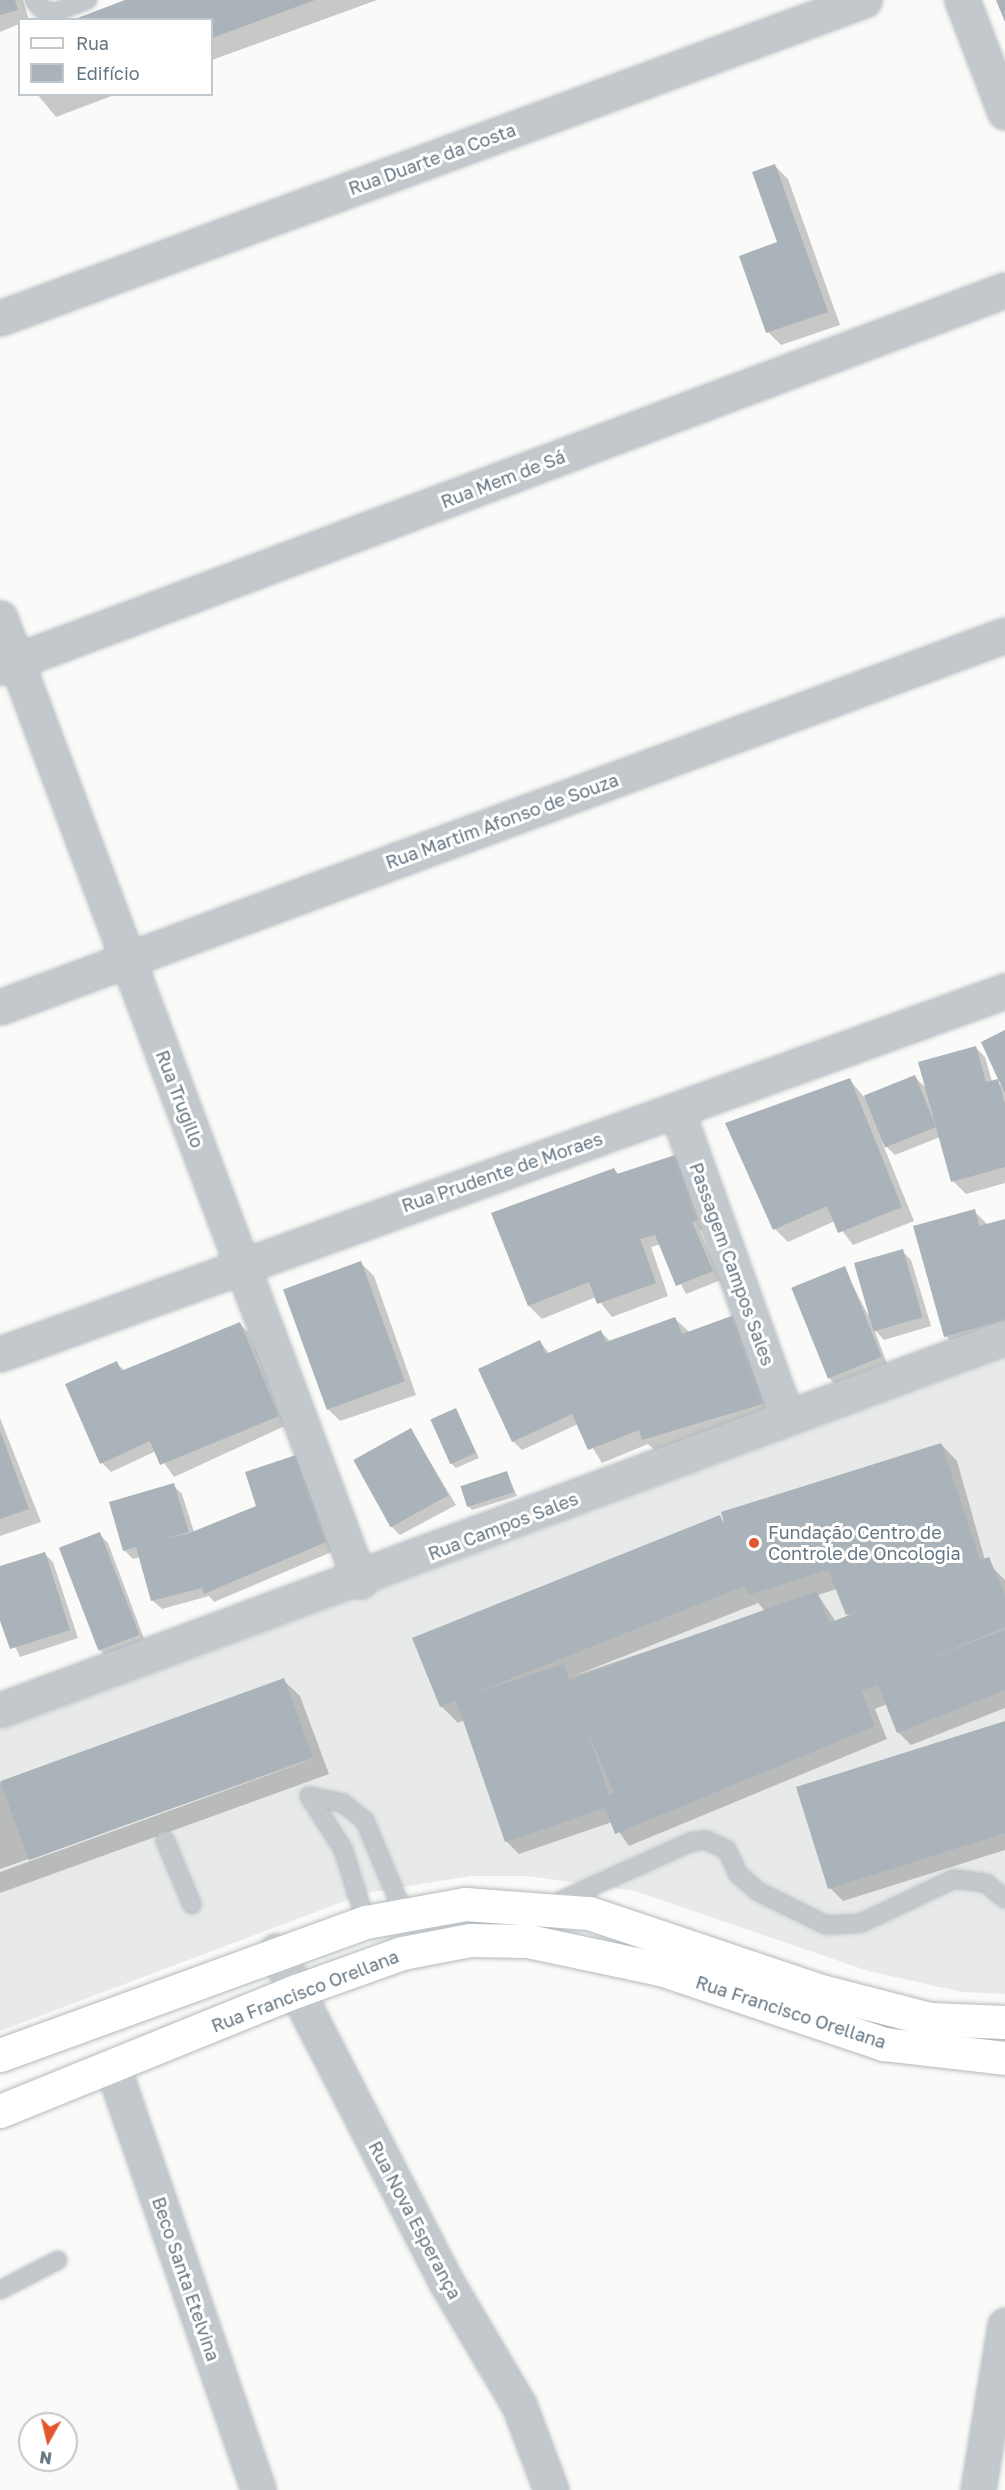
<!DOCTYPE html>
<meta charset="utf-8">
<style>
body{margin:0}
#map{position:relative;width:1005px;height:2490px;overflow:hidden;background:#fafaf8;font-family:"Golos Text",sans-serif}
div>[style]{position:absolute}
.built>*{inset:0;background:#e8e9e9}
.shadow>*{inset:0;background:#0003}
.building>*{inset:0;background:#aab3b9;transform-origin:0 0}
.roads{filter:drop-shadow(0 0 2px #b3babf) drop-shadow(0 0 2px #b3babf)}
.lane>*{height:16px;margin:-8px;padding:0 8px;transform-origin:8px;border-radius:8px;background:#c3c8cc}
.street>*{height:33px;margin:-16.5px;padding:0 16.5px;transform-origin:16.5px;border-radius:16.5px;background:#c3c8cc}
.secondary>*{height:33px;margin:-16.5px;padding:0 16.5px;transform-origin:16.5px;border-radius:16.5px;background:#fff}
.dots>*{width:16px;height:16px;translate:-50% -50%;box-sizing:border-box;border:3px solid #fff;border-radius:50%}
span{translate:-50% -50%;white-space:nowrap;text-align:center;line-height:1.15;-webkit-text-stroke:6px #fff;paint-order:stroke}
.street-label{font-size:18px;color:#657683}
.poi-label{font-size:18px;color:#657683}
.left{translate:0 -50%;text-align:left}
.legend{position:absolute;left:18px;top:18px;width:195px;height:78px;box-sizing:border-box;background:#fff;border:2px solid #c1c8cd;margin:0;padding:8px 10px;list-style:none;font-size:18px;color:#657683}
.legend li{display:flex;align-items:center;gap:12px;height:30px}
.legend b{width:30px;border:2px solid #c1c8cd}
.north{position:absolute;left:18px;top:2412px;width:60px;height:60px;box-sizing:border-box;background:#fff;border:2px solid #c1c8cd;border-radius:50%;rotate:188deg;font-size:16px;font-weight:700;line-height:24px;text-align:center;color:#657683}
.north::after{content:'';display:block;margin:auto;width:21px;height:27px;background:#e4572e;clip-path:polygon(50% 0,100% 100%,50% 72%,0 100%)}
</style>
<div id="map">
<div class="built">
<div style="clip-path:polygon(1005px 1356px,1005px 1994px,962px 1992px,868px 1971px,635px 1891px,527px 1876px,471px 1876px,366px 1893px,0 2031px,0 1730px)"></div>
</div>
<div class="shadow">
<div style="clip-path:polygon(0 0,23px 0,29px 20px,0 32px)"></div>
<div style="clip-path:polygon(129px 0,377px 0,212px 60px,212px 20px)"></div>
<div style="clip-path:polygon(37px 94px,117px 94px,56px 117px)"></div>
<div style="clip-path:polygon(775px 166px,788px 179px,840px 325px,781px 345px,768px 332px,778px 243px)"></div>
<div style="clip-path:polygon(1005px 1032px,1005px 1183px,966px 1194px,953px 1181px,940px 1137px,895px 1155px,882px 1142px,914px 1221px,853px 1245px,835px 1221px,788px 1242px,775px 1229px,727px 1123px,849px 1079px,864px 1097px,915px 1077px,927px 1089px,976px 1048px,985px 1057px,992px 1082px,1003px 1086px)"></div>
<div style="clip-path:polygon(677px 1155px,708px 1228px,700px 1231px,721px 1280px,686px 1294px,661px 1244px,651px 1247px,668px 1296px,612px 1317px,596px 1297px,542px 1319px,529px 1306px,493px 1214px,614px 1169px,619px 1175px)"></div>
<div style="clip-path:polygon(974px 1211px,988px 1225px,1005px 1221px,1005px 1336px,959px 1349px,946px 1336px)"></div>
<div style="clip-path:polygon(902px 1251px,911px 1260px,931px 1326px,884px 1340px,874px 1329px,888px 1366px,837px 1386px,828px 1377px,844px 1268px,868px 1315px)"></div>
<div style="clip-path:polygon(361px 1263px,374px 1276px,416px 1395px,340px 1421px,327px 1408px)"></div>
<div style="clip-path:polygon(675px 1319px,776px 1410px,657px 1452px,648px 1444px,602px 1463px,578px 1424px,522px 1450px,513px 1441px,539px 1341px,550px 1354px,601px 1332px,611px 1342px)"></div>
<div style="clip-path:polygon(240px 1324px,249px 1333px,287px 1425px,174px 1477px,156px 1451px,111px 1472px,102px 1463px,116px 1363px,125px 1371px)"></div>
<div style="clip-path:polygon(456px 1410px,479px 1458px,456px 1468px,452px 1464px)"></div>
<div style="clip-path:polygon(0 1418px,41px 1522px,0 1536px)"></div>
<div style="clip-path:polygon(411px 1430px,456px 1505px,400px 1535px,391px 1526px)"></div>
<div style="clip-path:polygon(evenodd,941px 1444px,957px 1461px,985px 1560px,1005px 1580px,1005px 1708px,911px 1745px,898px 1732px,887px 1704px,875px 1709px,887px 1739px,629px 1846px,612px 1822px,519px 1854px,506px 1841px,464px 1720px,458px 1723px,441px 1706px,719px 1517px,726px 1524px,941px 1444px,837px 1589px,849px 1616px,836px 1622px,818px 1595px,837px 1589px,941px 1444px,758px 1603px,765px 1611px,574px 1676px,758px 1603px)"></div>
<div style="clip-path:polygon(296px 1456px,334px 1551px,214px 1602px,209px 1596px,162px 1609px,153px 1601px,140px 1557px,133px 1559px,124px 1550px,173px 1485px,182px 1494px,194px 1532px,258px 1506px)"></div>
<div style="clip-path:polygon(507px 1473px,517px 1496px,472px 1510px,468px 1506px,462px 1487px)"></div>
<div style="clip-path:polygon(99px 1534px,108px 1543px,146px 1644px,108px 1658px,99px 1649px)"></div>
<div style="clip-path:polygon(44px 1553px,53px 1562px,78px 1638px,20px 1657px,0 1616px,0 1568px)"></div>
<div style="clip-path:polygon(283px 1680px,300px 1696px,329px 1774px,0 1893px,0 1872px,321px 1756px,0 1869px,0 1783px)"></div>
<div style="clip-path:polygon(1005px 1722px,1005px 1850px,843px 1901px,830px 1888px)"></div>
</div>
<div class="building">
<div style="clip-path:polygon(0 0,15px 0,18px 10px,0 15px)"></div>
<div style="clip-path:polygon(125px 0,315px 0,212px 38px,212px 20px,72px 20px)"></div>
<div style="clip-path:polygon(996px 0,1005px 0,1005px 22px)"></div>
<div style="clip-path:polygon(775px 164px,828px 312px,766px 333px,739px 256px,777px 242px,752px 172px)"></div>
<div style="clip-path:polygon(1005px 1030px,1005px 1093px,998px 1079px,1005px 1104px,1005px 1167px,951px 1182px,918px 1062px,976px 1046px,986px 1082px,998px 1079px,981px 1042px)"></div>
<div style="left:915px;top:1075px;width:56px;height:55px;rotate:68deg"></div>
<div style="clip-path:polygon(850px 1078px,902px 1207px,838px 1233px,827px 1206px,773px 1230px,725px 1123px)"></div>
<div style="clip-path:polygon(678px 1154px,700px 1219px,692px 1222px,713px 1271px,676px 1286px,655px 1235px,640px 1239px,656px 1283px,597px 1304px,589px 1282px,528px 1306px,491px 1213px,614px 1168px,617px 1174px)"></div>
<div style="clip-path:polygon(975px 1209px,979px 1226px,1005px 1219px,1005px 1320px,944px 1337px,913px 1226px)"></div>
<div style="left:903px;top:1249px;width:71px;height:51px;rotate:74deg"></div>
<div style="left:361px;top:1261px;width:128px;height:83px;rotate:70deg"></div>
<div style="left:845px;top:1266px;width:98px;height:58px;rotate:68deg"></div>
<div style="clip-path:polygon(737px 1314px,769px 1402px,642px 1440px,639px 1430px,588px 1450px,572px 1414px,512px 1442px,478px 1369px,540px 1340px,546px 1354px,601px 1330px,606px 1342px,675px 1317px,682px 1334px)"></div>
<div style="clip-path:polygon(240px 1322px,279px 1416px,160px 1465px,150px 1441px,100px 1464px,65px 1384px,117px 1361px,121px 1371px)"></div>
<div style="left:456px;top:1408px;width:49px;height:28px;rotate:66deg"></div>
<div style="left:411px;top:1428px;width:77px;height:66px;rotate:61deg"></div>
<div style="clip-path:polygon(0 1431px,29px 1509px,0 1519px)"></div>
<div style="clip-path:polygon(evenodd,941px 1443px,980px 1560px,989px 1557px,1005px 1595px,1005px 1627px,910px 1666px,1005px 1630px,1005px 1690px,897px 1733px,878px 1685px,861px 1691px,875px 1726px,615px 1834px,605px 1808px,505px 1842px,456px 1700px,440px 1707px,412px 1638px,720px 1515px,727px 1533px,721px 1512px,941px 1443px,828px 1570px,846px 1615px,874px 1605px,829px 1623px,817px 1591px,569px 1680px,564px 1664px,467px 1696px,744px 1586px,748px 1595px,828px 1570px,941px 1443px,585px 1725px,614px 1793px,609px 1795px,585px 1725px)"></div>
<div style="clip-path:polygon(296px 1455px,326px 1542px,204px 1594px,202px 1588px,151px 1601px,136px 1547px,123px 1551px,109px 1502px,174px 1483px,189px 1532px,165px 1539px,187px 1534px,256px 1506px,245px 1472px)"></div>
<div style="left:507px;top:1471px;width:22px;height:49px;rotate:72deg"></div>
<div style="left:100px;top:1532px;width:110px;height:44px;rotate:69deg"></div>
<div style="clip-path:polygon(45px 1552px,70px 1630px,10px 1649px,0 1621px,0 1566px)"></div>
<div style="left:284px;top:1678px;width:84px;height:302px;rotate:70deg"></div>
<div style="clip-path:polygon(1005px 1721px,1005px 1833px,828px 1889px,796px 1787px)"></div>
</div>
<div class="roads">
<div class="lane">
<div style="left:34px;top:0;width:11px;rotate:52deg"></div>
<div style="left:41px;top:9px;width:15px;rotate:11deg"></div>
<div style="left:56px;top:12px;width:34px;rotate:-21deg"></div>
<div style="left:309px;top:1796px;width:35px;rotate:12deg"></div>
<div style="left:343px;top:1803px;width:28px;rotate:39deg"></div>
<div style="left:365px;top:1821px;width:99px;rotate:67.3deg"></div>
<div style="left:309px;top:1796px;width:63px;rotate:57.3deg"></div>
<div style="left:343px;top:1849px;width:77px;rotate:72.5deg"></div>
<div style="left:165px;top:1840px;width:70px;rotate:67.4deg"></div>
<div style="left:553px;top:1904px;width:151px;rotate:-24.2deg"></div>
<div style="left:691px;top:1842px;width:15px;rotate:-8deg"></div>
<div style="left:706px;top:1840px;width:23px;rotate:25deg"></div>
<div style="left:727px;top:1850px;width:26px;rotate:65deg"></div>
<div style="left:738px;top:1874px;width:28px;rotate:41deg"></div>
<div style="left:759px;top:1892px;width:75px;rotate:26.2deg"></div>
<div style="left:826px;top:1925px;width:35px;rotate:-3deg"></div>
<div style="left:861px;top:1923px;width:103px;rotate:-25.3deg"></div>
<div style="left:954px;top:1879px;width:32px;rotate:7deg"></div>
<div style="left:986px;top:1883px;width:25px;rotate:40deg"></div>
<div style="left:0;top:2290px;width:65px;rotate:-27.3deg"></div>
</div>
<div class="street">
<div style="left:962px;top:0;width:120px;rotate:69deg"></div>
<div style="left:0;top:318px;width:921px;rotate:-20.21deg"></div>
<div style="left:0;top:618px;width:1028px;rotate:69.5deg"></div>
<div style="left:0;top:667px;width:1073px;rotate:-20.56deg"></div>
<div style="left:0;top:1007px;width:1072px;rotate:-20.31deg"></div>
<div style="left:677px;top:1111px;width:326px;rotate:70.3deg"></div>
<div style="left:0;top:1354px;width:1069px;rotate:-19.86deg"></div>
<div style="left:0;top:1710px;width:1072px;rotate:-20.36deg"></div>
<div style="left:276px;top:1951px;width:370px;rotate:62.8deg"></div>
<div style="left:445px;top:2280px;width:145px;rotate:59.4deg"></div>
<div style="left:519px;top:2405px;width:91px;rotate:69.4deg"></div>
<div style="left:113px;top:2068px;width:446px;rotate:71deg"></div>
<div style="left:978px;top:2490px;width:167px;rotate:-80.7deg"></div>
</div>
<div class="secondary">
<div style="left:0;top:2055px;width:389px;rotate:-20deg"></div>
<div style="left:366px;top:1922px;width:101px;rotate:-10.3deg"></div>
<div style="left:465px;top:1904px;width:124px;rotate:4.2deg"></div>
<div style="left:589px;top:1913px;width:245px;rotate:18.6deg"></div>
<div style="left:821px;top:1991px;width:112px;rotate:14.5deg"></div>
<div style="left:929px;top:2019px;width:76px;rotate:2.3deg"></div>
<div style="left:0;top:2111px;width:319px;rotate:-22.1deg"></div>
<div style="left:296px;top:1991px;width:113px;rotate:-19.7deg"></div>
<div style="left:402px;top:1953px;width:69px;rotate:-10.8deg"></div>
<div style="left:470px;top:1940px;width:58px;rotate:1deg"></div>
<div style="left:528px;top:1941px;width:139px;rotate:12deg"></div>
<div style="left:664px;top:1970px;width:232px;rotate:18.6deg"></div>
<div style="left:884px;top:2044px;width:122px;rotate:6.6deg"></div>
</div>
</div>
<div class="dots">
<div style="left:754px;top:1543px;background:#e4572e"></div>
</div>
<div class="street-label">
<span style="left:432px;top:159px;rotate:-20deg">Rua Duarte da Costa</span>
<span style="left:503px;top:479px;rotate:-21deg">Rua Mem de Sá</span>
<span style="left:502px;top:821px;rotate:-20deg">Rua Martim Afonso de Souza</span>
<span style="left:180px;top:1099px;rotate:69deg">Rua Trugillo</span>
<span style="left:502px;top:1172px;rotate:-19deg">Rua Prudente de Moraes</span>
<span style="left:732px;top:1264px;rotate:70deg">Passagem Campos Sales</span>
<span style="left:503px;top:1526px;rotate:-21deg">Rua Campos Sales</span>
<span style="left:305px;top:1991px;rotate:-21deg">Rua Francisco Orellana</span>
<span style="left:791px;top:2012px;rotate:18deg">Rua Francisco Orellana</span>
<span style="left:415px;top:2220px;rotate:62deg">Rua Nova Esperança</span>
<span style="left:186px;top:2279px;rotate:71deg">Beco Santa Etelvina</span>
</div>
<div class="poi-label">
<span class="left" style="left:768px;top:1543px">Fundação Centro de<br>Controle de Oncologia</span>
</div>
<ul class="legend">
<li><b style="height:8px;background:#fff"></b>Rua</li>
<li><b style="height:16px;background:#aab3b9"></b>Edifício</li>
</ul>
<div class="north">N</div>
</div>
